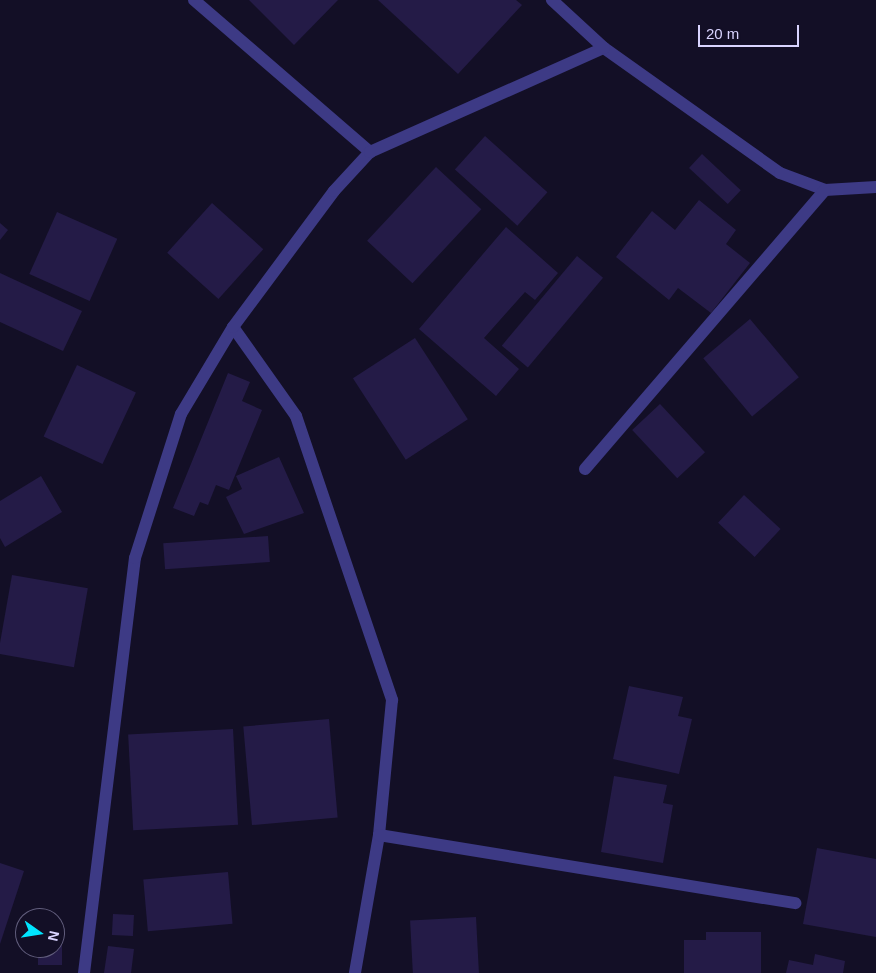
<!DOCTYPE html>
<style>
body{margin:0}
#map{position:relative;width:876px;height:973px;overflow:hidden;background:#130f26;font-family:Arial,sans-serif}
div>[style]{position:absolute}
.building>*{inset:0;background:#241b47;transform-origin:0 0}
.minor>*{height:12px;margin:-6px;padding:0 6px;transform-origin:6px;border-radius:6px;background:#3d3a85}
span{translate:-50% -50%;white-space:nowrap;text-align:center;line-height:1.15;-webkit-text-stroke:4.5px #130f26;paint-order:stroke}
.north{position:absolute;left:15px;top:908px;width:50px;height:50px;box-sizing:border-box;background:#130f26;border:1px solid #625e7d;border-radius:50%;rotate:103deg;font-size:14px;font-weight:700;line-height:20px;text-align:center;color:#d9d4ff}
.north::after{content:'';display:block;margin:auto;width:18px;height:22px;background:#00e5ff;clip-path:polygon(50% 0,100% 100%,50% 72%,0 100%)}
.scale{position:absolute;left:698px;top:25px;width:101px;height:22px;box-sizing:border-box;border:2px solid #d9d4ff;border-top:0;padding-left:6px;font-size:15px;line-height:18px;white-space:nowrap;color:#d9d4ff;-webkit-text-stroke:4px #130f26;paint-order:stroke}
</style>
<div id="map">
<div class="building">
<div style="clip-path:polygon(249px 0,338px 0,294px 45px)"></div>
<div style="clip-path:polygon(378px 0,516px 0,522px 5px,458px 74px)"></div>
<div style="left:485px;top:136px;width:84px;height:45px;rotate:42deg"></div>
<div style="left:702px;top:154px;width:53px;height:19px;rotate:43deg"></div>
<div style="left:436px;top:167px;width:62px;height:101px;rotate:43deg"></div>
<div style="clip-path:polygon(699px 200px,736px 230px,726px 244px,750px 263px,711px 313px,678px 288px,669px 300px,616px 257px,652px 211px,675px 230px)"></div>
<div style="left:212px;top:203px;width:69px;height:67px;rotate:42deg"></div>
<div style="left:57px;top:212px;width:66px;height:68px;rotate:24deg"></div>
<div style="clip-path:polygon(0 223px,8px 230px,0 240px)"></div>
<div style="clip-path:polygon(506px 227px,558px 273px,535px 300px,525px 292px,484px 338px,519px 369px,496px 396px,419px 329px)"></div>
<div style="left:577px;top:256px;width:34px;height:117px;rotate:40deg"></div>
<div style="clip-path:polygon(0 273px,82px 311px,63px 351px,0 322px)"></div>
<div style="left:750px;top:319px;width:76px;height:61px;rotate:50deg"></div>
<div style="left:415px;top:338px;width:97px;height:74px;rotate:57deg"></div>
<div style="left:77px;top:365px;width:65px;height:79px;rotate:25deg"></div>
<div style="clip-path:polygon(228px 373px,250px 382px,242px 401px,262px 410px,229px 490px,216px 485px,208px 505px,200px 502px,194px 516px,173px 508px)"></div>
<div style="left:660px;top:404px;width:66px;height:38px;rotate:47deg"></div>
<div style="clip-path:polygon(279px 457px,304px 513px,244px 534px,226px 497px,242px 489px,236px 476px)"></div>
<div style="clip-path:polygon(41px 476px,62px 512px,5px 547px,0 538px,0 501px)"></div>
<div style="left:744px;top:495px;width:50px;height:38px;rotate:43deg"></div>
<div style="left:268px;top:536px;width:26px;height:105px;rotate:86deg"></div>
<div style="left:12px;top:575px;width:77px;height:80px;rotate:10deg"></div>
<div style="clip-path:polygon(629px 686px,683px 697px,678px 716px,692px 719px,679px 774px,613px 759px)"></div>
<div style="left:329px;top:719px;width:99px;height:86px;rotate:85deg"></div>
<div style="left:233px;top:729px;width:96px;height:105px;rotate:87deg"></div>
<div style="clip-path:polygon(614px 776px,667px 785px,663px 803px,673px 805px,663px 863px,601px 852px)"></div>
<div style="clip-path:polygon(817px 848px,876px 859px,876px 937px,803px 924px)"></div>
<div style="clip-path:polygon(0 863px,24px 871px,0 944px)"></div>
<div style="left:228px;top:872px;width:52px;height:85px;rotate:85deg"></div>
<div style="left:113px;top:914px;width:21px;height:21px;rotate:3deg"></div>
<div style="left:476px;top:917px;width:56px;height:66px;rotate:87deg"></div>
<div style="clip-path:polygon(706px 932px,761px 932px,761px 973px,684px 973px,684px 940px,706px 940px)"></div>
<div style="clip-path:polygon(55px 945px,62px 945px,62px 965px,38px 965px,38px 948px)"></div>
<div style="clip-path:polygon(108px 946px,134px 949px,131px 973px,104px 973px)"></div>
<div style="clip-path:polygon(815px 954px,845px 961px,843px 973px,786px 973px,789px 960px,813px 965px)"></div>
</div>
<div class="minor">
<div style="left:194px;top:0;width:233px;rotate:40.8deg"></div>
<div style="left:604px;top:48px;width:216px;rotate:35.4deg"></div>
<div style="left:780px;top:173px;width:48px;rotate:20.7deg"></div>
<div style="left:825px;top:190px;width:51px;rotate:-3.4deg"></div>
<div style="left:233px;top:327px;width:109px;rotate:54.7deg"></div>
<div style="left:296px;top:416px;width:300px;rotate:71.3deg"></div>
<div style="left:392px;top:700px;width:136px;rotate:95.5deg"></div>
<div style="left:379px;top:835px;width:140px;rotate:99.9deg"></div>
<div style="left:585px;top:469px;width:368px;rotate:-49.3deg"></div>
<div style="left:379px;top:835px;width:422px;rotate:9.3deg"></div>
<div style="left:84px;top:973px;width:418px;rotate:-83deg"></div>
<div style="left:135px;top:558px;width:151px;rotate:-72.3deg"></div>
<div style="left:181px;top:414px;width:101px;rotate:-59.1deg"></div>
<div style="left:233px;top:327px;width:169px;rotate:-53.4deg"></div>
<div style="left:334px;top:191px;width:53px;rotate:-47.3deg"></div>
<div style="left:370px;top:152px;width:256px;rotate:-24deg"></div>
<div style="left:604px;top:48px;width:71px;rotate:-137.3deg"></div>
</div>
<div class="north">N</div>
<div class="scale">20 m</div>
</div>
